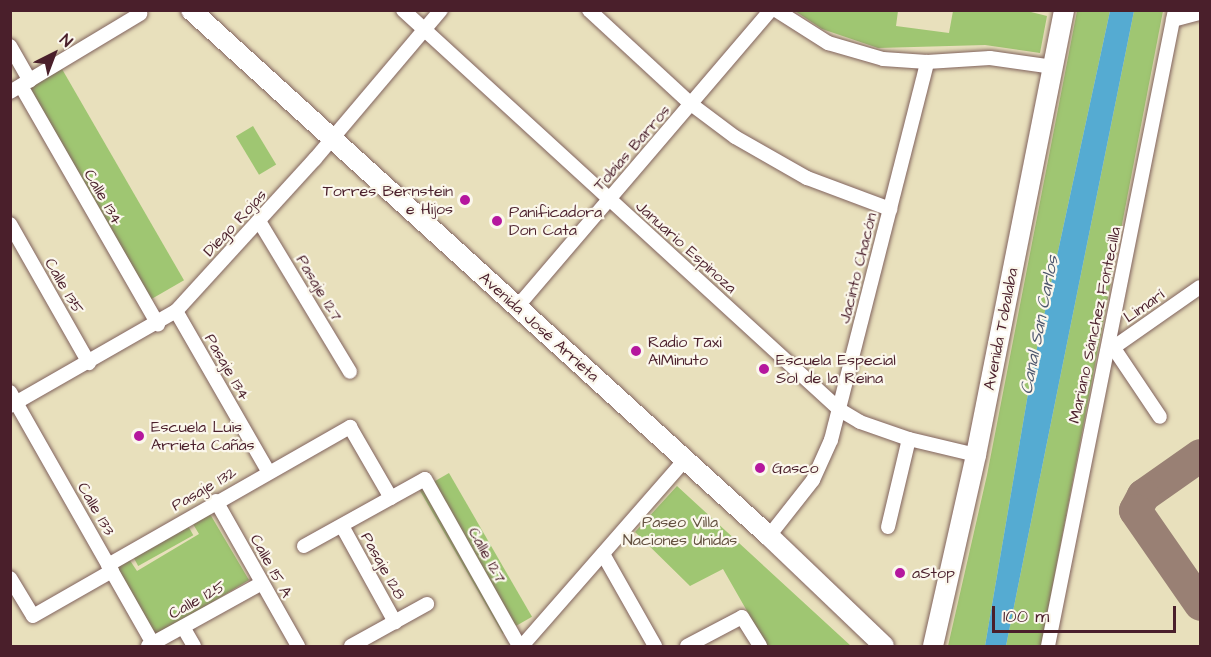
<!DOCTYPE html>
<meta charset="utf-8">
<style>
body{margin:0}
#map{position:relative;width:1211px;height:657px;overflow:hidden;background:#e8e0bc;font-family:"Architects Daughter",sans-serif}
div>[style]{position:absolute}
.green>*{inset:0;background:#9fc672;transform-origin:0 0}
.water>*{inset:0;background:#55abd2}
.taxiway>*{height:33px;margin:-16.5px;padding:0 16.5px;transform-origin:16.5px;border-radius:16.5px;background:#998074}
.roads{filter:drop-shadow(0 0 2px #81635e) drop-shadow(0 0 2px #81635e)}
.street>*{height:14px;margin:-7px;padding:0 7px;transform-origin:7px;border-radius:7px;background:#fff}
.secondary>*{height:20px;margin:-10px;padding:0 10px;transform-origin:10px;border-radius:10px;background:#fff}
.dots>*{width:16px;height:16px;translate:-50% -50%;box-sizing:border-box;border:3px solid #fbf7ec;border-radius:50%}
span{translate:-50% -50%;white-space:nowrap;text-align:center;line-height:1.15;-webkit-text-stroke:4.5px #fbf7ec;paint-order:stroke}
.street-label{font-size:16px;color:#4a1f2b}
.poi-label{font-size:16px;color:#4a1f2b}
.right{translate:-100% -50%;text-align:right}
.left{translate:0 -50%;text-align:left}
.park-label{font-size:16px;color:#645140}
.water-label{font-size:18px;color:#4e576e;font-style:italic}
.frame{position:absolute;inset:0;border:12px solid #4a1f2b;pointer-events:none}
.north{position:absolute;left:24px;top:24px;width:60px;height:60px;-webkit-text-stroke:4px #fbf7ec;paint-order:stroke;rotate:42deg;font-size:16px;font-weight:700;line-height:24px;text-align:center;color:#4a1f2b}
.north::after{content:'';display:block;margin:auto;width:21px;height:27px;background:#4a1f2b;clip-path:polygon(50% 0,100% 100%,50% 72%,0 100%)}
.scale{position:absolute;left:992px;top:606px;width:184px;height:27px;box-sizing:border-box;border:3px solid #4a1f2b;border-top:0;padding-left:8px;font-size:18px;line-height:21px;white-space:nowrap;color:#4a1f2b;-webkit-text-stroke:4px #fbf7ec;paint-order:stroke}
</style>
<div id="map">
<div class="green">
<div style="clip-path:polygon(795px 11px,898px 11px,896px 26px,949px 33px,953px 11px,1027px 11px,1047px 16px,1040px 53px,985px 45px,878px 48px,822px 29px)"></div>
<div style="clip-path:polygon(1077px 11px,1110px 11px,1031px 376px,985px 646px,948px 646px,987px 475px)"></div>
<div style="clip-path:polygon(1134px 11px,1163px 11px,1041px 646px,1006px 646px)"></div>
<div style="left:62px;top:69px;width:244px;height:41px;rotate:60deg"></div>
<div style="left:253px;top:126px;width:45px;height:20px;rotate:59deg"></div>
<div style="left:449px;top:473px;width:166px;height:34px;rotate:60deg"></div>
<div style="clip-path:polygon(677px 486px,851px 646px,767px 646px,723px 569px,690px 586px,635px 532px)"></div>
<div style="clip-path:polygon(210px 514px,249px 580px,156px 636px,114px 567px,129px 559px,137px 571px,199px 534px,193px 524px)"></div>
<div style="left:187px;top:524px;width:13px;height:63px;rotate:61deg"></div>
</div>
<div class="water">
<div style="clip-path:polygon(1110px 11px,1134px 11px,1006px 646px,985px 646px,1031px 376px)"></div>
</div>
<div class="taxiway">
<div style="left:1200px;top:455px;width:70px;rotate:144.9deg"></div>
<div style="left:1143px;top:495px;width:17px;rotate:118deg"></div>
<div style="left:1135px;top:510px;width:114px;rotate:55.3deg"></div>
</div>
<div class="roads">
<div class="street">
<div style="left:403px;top:10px;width:592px;rotate:42.47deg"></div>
<div style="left:840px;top:410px;width:23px;rotate:31deg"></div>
<div style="left:860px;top:422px;width:52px;rotate:19.1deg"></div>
<div style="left:909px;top:439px;width:69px;rotate:13.4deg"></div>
<div style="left:589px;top:10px;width:139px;rotate:42.7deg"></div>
<div style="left:691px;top:104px;width:55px;rotate:36.9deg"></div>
<div style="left:735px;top:137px;width:83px;rotate:29.7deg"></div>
<div style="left:807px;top:178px;width:89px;rotate:20.5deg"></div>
<div style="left:776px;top:10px;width:62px;rotate:32.4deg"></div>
<div style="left:828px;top:43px;width:57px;rotate:16.2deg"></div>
<div style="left:883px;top:59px;width:44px;rotate:3.9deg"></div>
<div style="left:927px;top:62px;width:63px;rotate:-3.6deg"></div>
<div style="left:990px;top:58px;width:64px;rotate:8.1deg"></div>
<div style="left:1173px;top:20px;width:28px;rotate:-15deg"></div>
<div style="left:10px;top:46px;width:40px;rotate:60.3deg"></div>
<div style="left:21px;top:86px;width:275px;rotate:60.1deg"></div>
<div style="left:10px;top:92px;width:152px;rotate:-31deg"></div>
<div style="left:259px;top:221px;width:176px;rotate:58.9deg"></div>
<div style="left:10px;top:224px;width:160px;rotate:60.4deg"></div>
<div style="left:517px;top:307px;width:391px;rotate:-49.5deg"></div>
<div style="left:176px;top:311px;width:185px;rotate:60.1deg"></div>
<div style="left:1113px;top:347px;width:84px;rotate:56.1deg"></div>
<div style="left:1107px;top:352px;width:113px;rotate:-35deg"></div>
<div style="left:10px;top:392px;width:290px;rotate:60.4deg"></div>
<div style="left:10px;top:406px;width:191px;rotate:-29.8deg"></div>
<div style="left:176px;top:311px;width:206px;rotate:-47.6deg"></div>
<div style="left:315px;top:159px;width:195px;rotate:-49.8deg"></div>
<div style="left:216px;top:501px;width:167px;rotate:60.5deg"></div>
<div style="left:342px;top:526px;width:110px;rotate:61.1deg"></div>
<div style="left:888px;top:527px;width:90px;rotate:-76.6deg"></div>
<div style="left:769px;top:536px;width:71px;rotate:-51.8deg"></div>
<div style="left:813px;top:480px;width:44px;rotate:-65.8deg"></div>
<div style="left:831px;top:440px;width:390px;rotate:-75.7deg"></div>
<div style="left:304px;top:546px;width:138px;rotate:-29deg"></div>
<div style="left:425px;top:479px;width:192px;rotate:60.6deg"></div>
<div style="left:603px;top:554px;width:106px;rotate:60.5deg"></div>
<div style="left:108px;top:565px;width:279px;rotate:-29.7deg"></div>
<div style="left:350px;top:427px;width:82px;rotate:60deg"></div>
<div style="left:10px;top:578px;width:44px;rotate:58.8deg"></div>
<div style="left:33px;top:616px;width:91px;rotate:-29.7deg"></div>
<div style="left:183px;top:627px;width:22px;rotate:60deg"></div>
<div style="left:148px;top:646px;width:130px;rotate:-28.9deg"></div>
<div style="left:351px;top:646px;width:87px;rotate:-28.9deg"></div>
<div style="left:522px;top:646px;width:247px;rotate:-48.8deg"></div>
<div style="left:687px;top:646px;width:62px;rotate:-27.8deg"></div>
<div style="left:742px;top:617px;width:34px;rotate:58deg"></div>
<div style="left:1048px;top:646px;width:649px;rotate:-78.71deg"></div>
</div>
<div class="secondary">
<div style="left:191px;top:10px;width:782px;rotate:42.3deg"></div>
<div style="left:769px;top:536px;width:159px;rotate:43.7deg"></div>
<div style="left:933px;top:646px;width:196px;rotate:-77.3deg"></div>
<div style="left:976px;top:455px;width:454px;rotate:-78.8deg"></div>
</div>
</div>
<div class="dots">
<div style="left:465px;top:200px;background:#b5179e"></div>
<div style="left:497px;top:221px;background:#b5179e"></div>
<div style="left:636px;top:351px;background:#b5179e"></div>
<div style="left:764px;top:369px;background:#b5179e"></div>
<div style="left:139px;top:436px;background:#b5179e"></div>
<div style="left:760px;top:468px;background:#b5179e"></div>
<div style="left:900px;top:573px;background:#b5179e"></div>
</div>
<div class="street-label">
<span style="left:632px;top:148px;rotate:-49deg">Tobías Barros</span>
<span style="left:103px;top:197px;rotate:60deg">Calle 134</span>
<span style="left:235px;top:223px;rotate:-47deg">Diego Rojas</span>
<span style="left:686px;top:247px;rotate:42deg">Januario Espinoza</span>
<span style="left:858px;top:268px;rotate:-76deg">Jacinto Chacón</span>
<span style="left:64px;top:286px;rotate:60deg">Calle 135</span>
<span style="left:319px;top:288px;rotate:59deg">Pasaje 127</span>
<span style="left:1144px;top:306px;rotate:-35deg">Limarí</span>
<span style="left:1095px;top:325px;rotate:-78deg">Mariano Sánchez Fontecilla</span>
<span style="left:539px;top:327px;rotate:42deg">Avenida José Arrieta</span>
<span style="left:1001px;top:329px;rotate:-79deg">Avenida Tobalaba</span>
<span style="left:227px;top:367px;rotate:60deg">Pasaje 134</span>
<span style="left:204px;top:489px;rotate:-30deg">Pasaje 132</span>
<span style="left:96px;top:509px;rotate:60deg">Calle 133</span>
<span style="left:487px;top:555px;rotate:61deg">Calle 127</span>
<span style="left:271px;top:566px;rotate:61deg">Calle 15 A</span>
<span style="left:383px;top:566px;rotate:61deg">Pasaje 128</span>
<span style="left:197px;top:600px;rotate:-29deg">Calle 125</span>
</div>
<div class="poi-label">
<span class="right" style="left:453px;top:200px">Torres Bernstein<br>e Hijos</span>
<span class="left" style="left:509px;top:221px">Panificadora<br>Don Cata</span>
<span class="left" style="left:648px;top:351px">Radio Taxi<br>AlMinuto</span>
<span class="left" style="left:776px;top:369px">Escuela Especial<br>Sol de la Reina</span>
<span class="left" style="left:151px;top:436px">Escuela Luis<br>Arrieta Cañas</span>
<span class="left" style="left:772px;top:468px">Gasco</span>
<span class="left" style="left:912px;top:573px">aStop</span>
</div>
<div class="park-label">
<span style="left:680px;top:531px">Paseo Villa<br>Naciones Unidas</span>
</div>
<div class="water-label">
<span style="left:1040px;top:325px;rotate:-79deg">Canal San Carlos</span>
</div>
<div class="frame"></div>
<div class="north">N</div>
<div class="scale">100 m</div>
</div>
